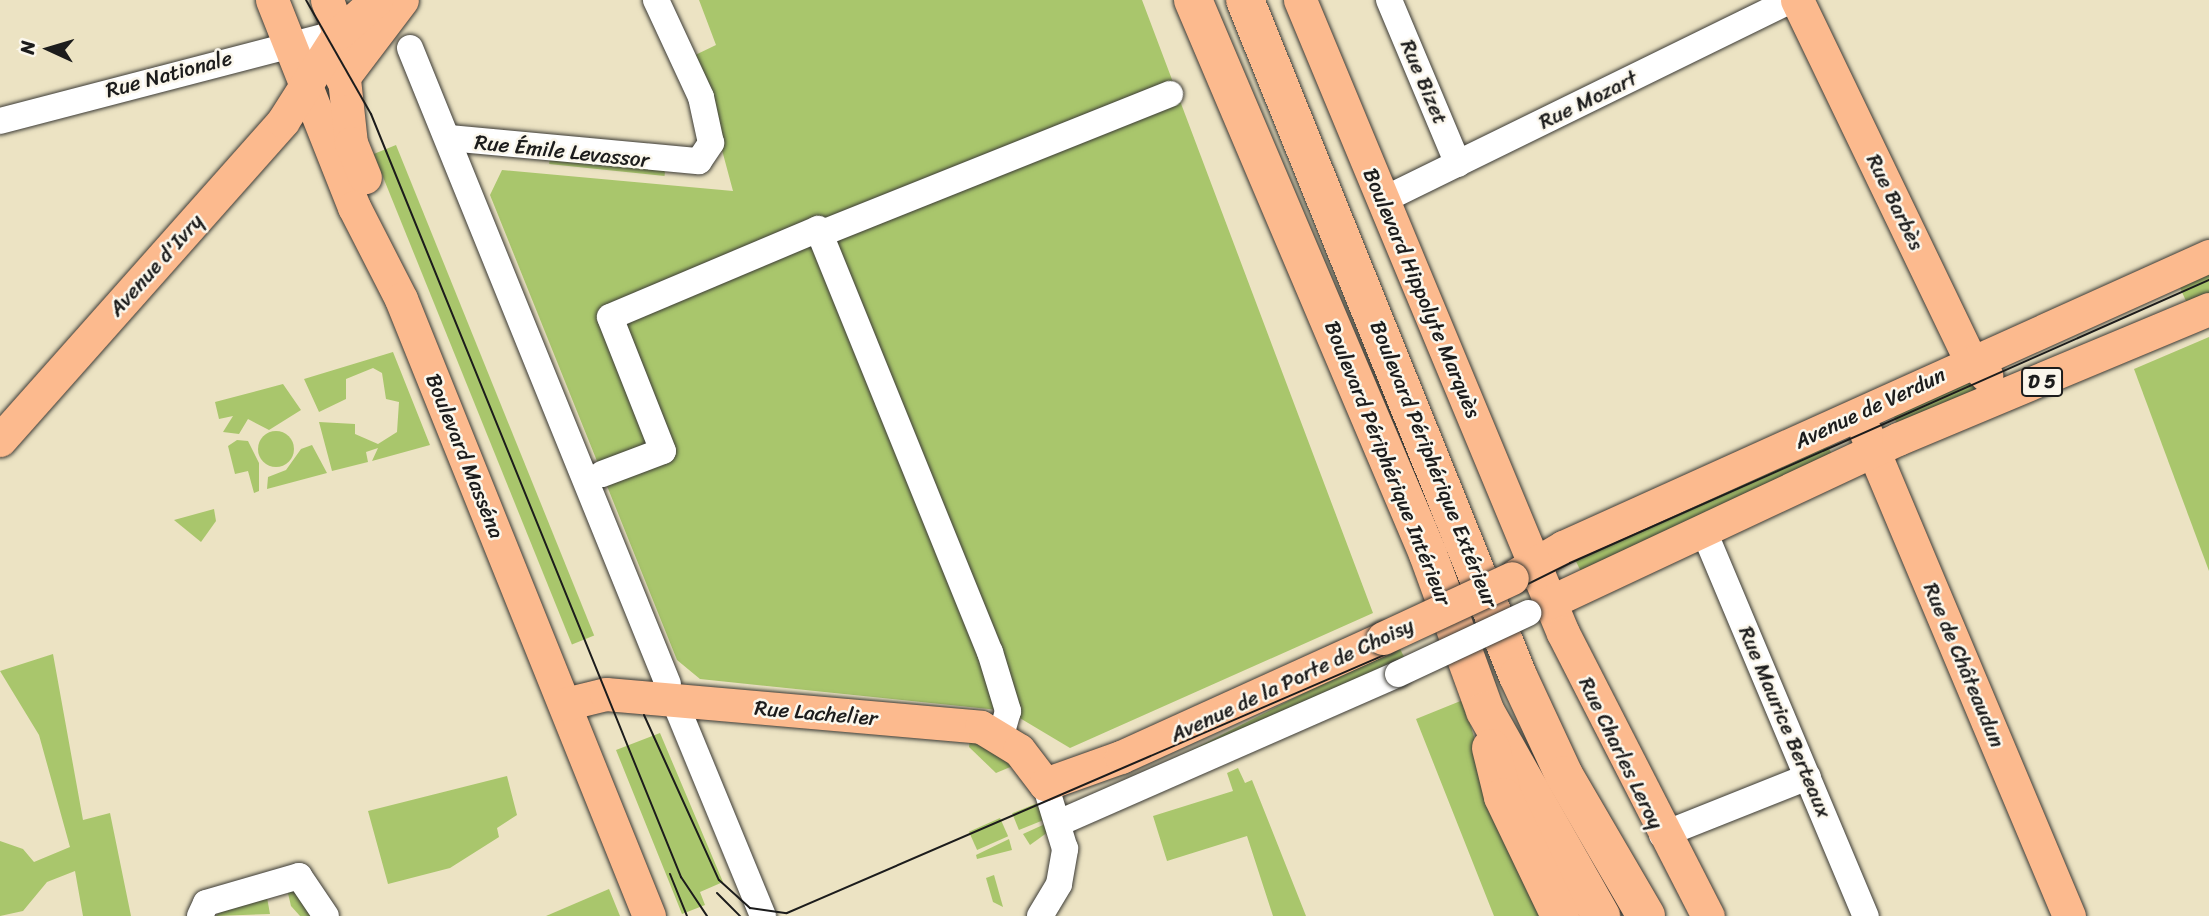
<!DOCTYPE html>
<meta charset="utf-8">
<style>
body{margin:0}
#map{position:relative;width:2209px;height:916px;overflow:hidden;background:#ece3c3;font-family:Sriracha,sans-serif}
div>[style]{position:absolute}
.green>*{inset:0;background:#a9c66c;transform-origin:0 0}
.round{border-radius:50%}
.roads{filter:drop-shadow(0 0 2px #3b3a35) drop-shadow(0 0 2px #3b3a35)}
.minor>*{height:26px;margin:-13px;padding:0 13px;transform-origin:13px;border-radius:13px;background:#fff}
.major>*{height:33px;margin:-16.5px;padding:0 16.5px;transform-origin:16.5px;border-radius:16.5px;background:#fcba8e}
.highway>*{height:38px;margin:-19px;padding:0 19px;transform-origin:19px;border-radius:19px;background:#fcba8e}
.tram>*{height:2px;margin:-1px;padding:0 1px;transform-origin:1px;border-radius:1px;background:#1c1c1c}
.bridges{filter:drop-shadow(0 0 2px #3b3a35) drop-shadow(0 0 2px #3b3a35)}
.minor-bridge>*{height:26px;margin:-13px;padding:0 13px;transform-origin:13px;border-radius:13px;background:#fff}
.major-bridge>*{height:33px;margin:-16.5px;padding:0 16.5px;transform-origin:16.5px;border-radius:16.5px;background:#fcba8e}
span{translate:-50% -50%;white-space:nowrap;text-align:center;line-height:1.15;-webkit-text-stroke:5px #fbf7ec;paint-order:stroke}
.shield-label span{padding:2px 5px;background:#fbf7ec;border:2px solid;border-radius:5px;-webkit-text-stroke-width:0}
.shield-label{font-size:19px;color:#1c1c1c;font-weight:700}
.street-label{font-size:21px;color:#1c1c1c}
.north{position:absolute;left:14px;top:14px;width:70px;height:70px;-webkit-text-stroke:5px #fbf7ec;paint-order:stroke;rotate:274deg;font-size:19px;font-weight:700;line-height:28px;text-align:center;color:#1c1c1c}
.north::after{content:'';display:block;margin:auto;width:24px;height:32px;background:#1c1c1c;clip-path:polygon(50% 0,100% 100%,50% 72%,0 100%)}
</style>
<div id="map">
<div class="green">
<div style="clip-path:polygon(699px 0,1142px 0,1373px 613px,1070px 748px,1008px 711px,700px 679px,677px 660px,490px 195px,502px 170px,733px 191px,708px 98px,689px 58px,716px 45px)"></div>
<div style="left:396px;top:145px;width:529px;height:24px;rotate:68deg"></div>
<div style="left:550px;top:156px;width:116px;height:8px;rotate:6deg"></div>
<div style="clip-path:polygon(2209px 264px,2209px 304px,2191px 312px,2176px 279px)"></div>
<div style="clip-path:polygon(2209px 337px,2209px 571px,2134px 369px)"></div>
<div style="clip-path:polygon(393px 352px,430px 445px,372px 461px,378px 448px,366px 452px,368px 462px,332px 471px,319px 422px,355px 424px,355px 434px,378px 444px,397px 432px,399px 402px,386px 399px,382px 373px,373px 368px,346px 379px,346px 399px,319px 412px,304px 379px)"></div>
<div style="clip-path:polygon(1971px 373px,1992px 391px,1901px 433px,1890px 408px)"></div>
<div style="clip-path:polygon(283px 384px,301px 410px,269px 430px,248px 419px,239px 434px,223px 432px,233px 416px,219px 419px,215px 402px)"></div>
<div class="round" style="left:258px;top:431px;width:36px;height:36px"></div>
<div style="left:1824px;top:438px;width:28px;height:277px;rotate:64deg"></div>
<div style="clip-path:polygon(237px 440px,248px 441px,259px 463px,259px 491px,254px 493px,248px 471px,235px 474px,228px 446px)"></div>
<div style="clip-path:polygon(312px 445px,327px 473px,267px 489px,268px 477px,286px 470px,301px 449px)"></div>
<div style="clip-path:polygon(214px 509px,216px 521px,201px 542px,174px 520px)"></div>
<div style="left:1398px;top:645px;width:18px;height:343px;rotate:63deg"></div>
<div style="clip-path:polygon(53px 654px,83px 820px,110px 813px,131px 916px,83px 916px,75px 871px,47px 882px,23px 911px,0 916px,0 841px,23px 849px,34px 862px,70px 847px,39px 735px,0 671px)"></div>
<div style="clip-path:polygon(1463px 700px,1498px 817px,1546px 916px,1494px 916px,1416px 719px)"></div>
<div style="clip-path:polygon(660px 733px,723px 882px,700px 892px,705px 905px,682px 914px,616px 750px)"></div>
<div style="clip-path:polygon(970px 738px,1015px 765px,996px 773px,969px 747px)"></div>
<div style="clip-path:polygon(1238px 768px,1245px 783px,1252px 780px,1306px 916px,1273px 916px,1247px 836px,1167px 861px,1153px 816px,1233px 791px,1227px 773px)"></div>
<div style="clip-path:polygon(507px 776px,517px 815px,497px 828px,499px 837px,450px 868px,388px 884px,368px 811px)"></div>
<div style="left:1040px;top:802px;width:18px;height:30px;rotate:68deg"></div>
<div style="left:1000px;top:818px;width:20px;height:34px;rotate:66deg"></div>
<div style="clip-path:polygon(1045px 824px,1048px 832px,1030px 845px,1023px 834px)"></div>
<div style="clip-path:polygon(1009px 839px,1012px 850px,977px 859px,976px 855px)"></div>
<div style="clip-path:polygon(994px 875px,1003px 907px,993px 902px,986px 878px)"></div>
<div style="clip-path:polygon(293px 884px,317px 916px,300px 916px,291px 906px,286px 885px)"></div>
<div style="clip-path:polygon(609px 889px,620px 916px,546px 916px)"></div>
<div style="clip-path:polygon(266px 892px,270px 914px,216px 916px,226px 906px)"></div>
</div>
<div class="roads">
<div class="minor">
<div style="left:1389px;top:0;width:178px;rotate:67.2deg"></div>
<div style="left:410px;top:48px;width:686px;rotate:67.92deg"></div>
<div style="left:0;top:121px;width:350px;rotate:-14.6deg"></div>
<div style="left:449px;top:138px;width:251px;rotate:5.3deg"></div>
<div style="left:699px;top:161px;width:22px;rotate:-56deg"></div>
<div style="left:711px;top:143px;width:47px;rotate:-102.3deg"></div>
<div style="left:701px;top:97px;width:107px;rotate:-114.9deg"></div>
<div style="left:1383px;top:200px;width:455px;rotate:-26.1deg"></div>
<div style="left:820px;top:234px;width:377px;rotate:-21.8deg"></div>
<div style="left:602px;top:474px;width:65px;rotate:-20.7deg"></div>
<div style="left:663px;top:451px;width:144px;rotate:-111.6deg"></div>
<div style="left:610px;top:317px;width:226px;rotate:-22.9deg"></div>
<div style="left:818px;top:229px;width:457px;rotate:67.9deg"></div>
<div style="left:990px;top:652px;width:62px;rotate:73deg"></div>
<div style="left:1008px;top:711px;width:25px;rotate:106deg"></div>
<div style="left:1703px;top:529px;width:420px;rotate:67.2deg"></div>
<div style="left:674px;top:700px;width:234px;rotate:67.6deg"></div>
<div style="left:1061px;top:822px;width:368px;rotate:-23.7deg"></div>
<div style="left:1662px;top:835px;width:157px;rotate:-21.7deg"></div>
<div style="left:200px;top:916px;width:14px;rotate:-65deg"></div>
<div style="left:206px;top:903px;width:97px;rotate:-16.2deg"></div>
<div style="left:299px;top:876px;width:48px;rotate:56deg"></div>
<div style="left:1040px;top:916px;width:37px;rotate:-59deg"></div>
<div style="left:1059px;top:884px;width:36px;rotate:-80deg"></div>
<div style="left:1065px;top:849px;width:68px;rotate:-107.1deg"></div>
</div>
<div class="major">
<div style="left:272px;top:0;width:223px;rotate:68.4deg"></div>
<div style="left:354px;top:207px;width:103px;rotate:62.9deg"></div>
<div style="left:401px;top:299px;width:665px;rotate:68.1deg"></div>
<div style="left:327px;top:0;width:35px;rotate:70deg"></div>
<div style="left:339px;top:33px;width:111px;rotate:83.8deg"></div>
<div style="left:351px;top:143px;width:37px;rotate:68deg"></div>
<div style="left:1300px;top:0;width:685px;rotate:67.44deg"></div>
<div style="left:1563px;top:633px;width:318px;rotate:62.9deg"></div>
<div style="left:1797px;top:0;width:401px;rotate:64.3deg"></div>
<div style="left:1971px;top:361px;width:21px;rotate:43deg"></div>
<div style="left:342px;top:79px;width:99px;rotate:-52.8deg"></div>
<div style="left:1866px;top:433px;width:524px;rotate:67.2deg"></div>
<div style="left:0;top:440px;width:426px;rotate:-48.4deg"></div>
<div style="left:283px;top:121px;width:104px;rotate:-57.5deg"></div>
<div style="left:339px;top:33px;width:50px;rotate:-41.7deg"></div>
<div style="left:1516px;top:575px;width:55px;rotate:-30.8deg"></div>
<div style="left:1563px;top:547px;width:709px;rotate:-24.25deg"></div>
<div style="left:1550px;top:602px;width:384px;rotate:-25.1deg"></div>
<div style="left:1898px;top:439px;width:337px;rotate:-22.7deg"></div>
<div style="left:565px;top:704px;width:42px;rotate:-13.7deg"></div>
<div style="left:606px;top:694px;width:376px;rotate:5deg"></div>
<div style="left:981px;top:727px;width:44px;rotate:31.2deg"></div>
<div style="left:1019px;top:750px;width:43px;rotate:52.6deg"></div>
<div style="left:1045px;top:784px;width:81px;rotate:-19.6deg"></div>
<div style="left:1121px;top:757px;width:288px;rotate:-24.4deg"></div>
</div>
<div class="highway">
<div style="left:1193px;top:0;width:602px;rotate:67.01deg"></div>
<div style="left:1428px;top:554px;width:167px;rotate:70deg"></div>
<div style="left:1485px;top:711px;width:236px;rotate:60.5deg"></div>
<div style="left:1245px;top:0;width:729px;rotate:68.01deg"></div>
<div style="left:1518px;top:676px;width:109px;rotate:65.1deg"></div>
<div style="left:1564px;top:775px;width:163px;rotate:59.8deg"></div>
<div style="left:1491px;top:748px;width:50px;rotate:76.2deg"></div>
<div style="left:1503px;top:797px;width:132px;rotate:64.4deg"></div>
</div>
</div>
<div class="tram">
<div style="left:306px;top:0;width:131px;rotate:60.3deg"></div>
<div style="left:371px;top:114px;width:824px;rotate:67.89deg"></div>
<div style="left:681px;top:877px;width:47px;rotate:56.3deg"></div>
<div style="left:644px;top:715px;width:181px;rotate:65.6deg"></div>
<div style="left:719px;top:880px;width:42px;rotate:42.1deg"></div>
<div style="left:750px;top:908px;width:37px;rotate:8deg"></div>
<div style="left:787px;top:913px;width:656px;rotate:-23.36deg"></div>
<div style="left:1389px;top:653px;width:202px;rotate:-26.4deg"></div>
<div style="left:1570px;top:563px;width:699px;rotate:-23.89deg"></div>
<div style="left:670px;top:874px;width:45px;rotate:68deg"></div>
<div style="left:717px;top:893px;width:33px;rotate:45deg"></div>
</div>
<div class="bridges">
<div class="minor-bridge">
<div style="left:1398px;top:674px;width:144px;rotate:-25.1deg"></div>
</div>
<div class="major-bridge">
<div style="left:1383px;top:638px;width:142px;rotate:-24.9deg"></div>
</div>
</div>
<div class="shield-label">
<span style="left:2042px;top:382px">D 5</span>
</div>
<div class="street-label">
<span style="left:169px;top:74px;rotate:-15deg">Rue Nationale</span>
<span style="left:1424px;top:82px;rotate:67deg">Rue Bizet</span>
<span style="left:1588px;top:100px;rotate:-26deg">Rue Mozart</span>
<span style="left:562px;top:151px;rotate:6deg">Rue Émile Levassor</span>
<span style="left:1895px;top:202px;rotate:64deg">Rue Barbès</span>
<span style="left:156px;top:265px;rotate:-48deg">Avenue d'Ivry</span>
<span style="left:1422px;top:293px;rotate:67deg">Boulevard Hippolyte Marquès</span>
<span style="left:1870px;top:408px;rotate:-25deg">Avenue de Verdun</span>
<span style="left:465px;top:456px;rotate:68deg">Boulevard Masséna</span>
<span style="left:1388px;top:463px;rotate:68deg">Boulevard Périphérique Intérieur</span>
<span style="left:1434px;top:464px;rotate:68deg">Boulevard Périphérique Extérieur</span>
<span style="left:1964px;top:665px;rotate:67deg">Rue de Châteaudun</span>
<span style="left:1292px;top:680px;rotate:-25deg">Avenue de la Porte de Choisy</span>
<span style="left:816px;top:713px;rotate:5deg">Rue Lachelier</span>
<span style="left:1785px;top:722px;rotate:67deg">Rue Maurice Berteaux</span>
<span style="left:1621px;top:753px;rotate:64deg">Rue Charles Leroy</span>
</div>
<div class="north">N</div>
</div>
